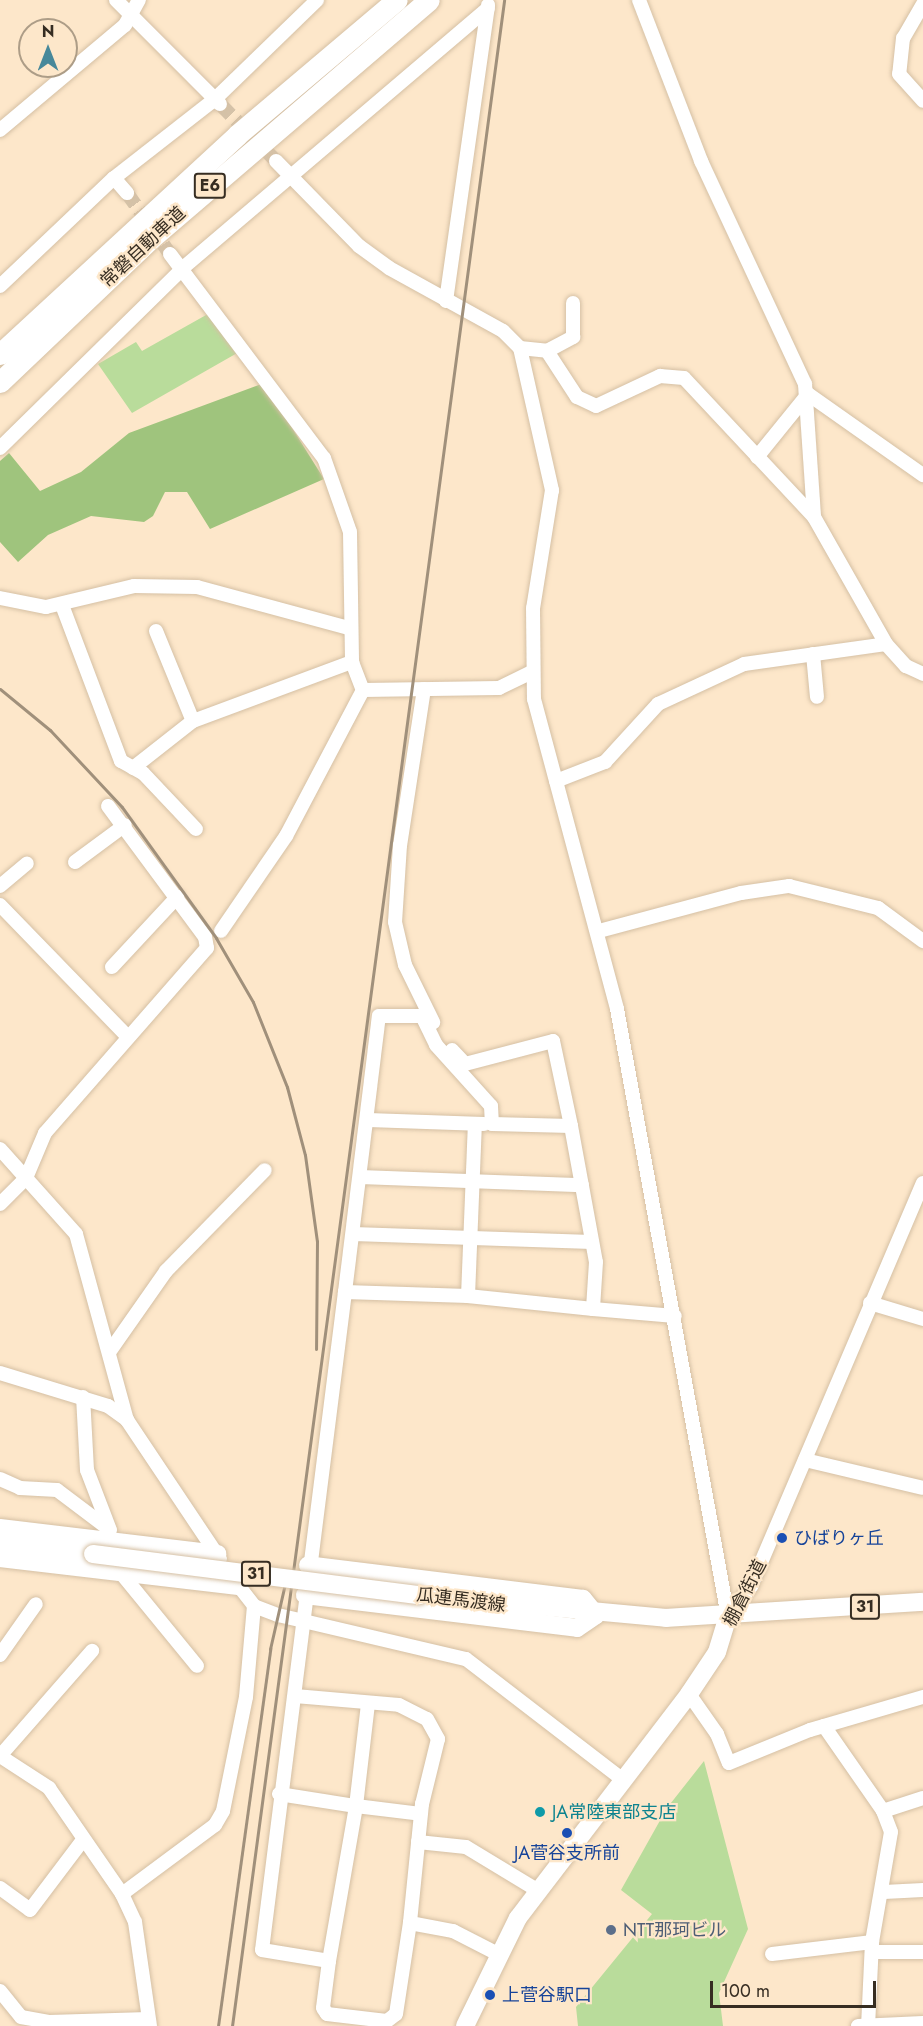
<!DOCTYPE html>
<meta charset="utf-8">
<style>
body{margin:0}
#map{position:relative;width:923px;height:2026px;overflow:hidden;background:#fde7ca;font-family:Jost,"Noto Sans JP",sans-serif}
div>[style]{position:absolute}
.green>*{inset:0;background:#b9dc9b}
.forest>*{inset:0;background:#9fc47d}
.minor-tunnel>*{height:14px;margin-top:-7px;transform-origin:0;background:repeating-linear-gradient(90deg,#d5c2a8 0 14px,transparent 0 21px)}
.roads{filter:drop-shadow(0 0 2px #d5c0a4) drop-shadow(0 0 2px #d5c0a4)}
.minor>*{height:14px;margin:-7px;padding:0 7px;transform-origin:7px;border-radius:7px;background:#fff}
.major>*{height:18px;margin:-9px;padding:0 9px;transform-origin:9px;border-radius:9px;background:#fff}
.highway>*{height:21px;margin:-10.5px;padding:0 10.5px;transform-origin:10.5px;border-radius:10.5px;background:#fff}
.rail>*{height:3px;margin:-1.5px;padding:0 1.5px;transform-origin:1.5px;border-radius:1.5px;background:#a0907b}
.bridges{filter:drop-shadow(0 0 2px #d5c0a4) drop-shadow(0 0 2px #d5c0a4)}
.major-bridge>*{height:18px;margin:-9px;padding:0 9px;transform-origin:9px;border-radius:9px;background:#fff}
.dots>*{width:16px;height:16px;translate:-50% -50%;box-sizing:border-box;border:3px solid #fde7ca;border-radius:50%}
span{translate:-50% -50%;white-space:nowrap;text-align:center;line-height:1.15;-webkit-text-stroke:4.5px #fde7ca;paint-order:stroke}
.shield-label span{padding:2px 4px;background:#fde7ca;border:2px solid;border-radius:4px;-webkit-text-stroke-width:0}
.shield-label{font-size:16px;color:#362d22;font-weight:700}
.street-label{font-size:18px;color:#362d22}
.transit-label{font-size:18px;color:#164399}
.left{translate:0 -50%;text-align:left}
.culture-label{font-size:18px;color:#0d838f}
.service-label{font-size:18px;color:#4e5e75}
.north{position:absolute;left:18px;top:18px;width:60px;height:60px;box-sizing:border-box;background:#fde7ca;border:2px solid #ad9d87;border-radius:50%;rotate:0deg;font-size:16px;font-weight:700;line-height:24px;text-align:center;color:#362d22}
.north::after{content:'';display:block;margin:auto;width:21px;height:27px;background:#47889a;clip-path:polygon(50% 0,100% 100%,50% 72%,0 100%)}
.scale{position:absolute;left:710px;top:1981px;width:166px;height:27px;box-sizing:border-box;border:3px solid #362d22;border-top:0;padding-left:8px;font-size:18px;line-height:21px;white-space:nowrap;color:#362d22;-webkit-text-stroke:4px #fde7ca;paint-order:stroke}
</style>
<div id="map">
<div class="green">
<div style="clip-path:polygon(215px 310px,239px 352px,132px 413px,98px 364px,136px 342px,142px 351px)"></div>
<div style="clip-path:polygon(704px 1761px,748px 1929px,719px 1993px,723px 2026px,578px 2026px,576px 2007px,652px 1914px,621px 1890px,667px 1808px)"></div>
</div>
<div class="forest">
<div style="clip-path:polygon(264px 383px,324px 479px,210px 529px,187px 492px,165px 492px,153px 516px,144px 522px,91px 516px,48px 535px,18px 562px,0 542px,0 461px,9px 453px,40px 491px,81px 472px,129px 433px)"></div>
</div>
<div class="minor-tunnel">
<div style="left:221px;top:105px;width:78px;rotate:45.5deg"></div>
<div style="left:127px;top:193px;width:75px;rotate:54.8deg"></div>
</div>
<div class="roads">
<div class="minor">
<div style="left:116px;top:0;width:147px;rotate:45deg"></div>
<div style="left:639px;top:0;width:173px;rotate:68.9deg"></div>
<div style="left:701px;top:161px;width:246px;rotate:65deg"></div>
<div style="left:805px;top:384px;width:133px;rotate:86.1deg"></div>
<div style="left:923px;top:4px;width:39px;rotate:120deg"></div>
<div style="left:903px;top:38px;width:36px;rotate:96deg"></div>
<div style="left:899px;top:74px;width:36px;rotate:48deg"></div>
<div style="left:0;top:130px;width:163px;rotate:-40deg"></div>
<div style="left:125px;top:25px;width:29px;rotate:-61deg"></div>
<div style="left:276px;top:161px;width:119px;rotate:45.7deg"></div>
<div style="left:359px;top:246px;width:37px;rotate:36deg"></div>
<div style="left:389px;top:268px;width:130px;rotate:28.9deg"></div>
<div style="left:503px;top:331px;width:24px;rotate:45deg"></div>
<div style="left:520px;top:348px;width:146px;rotate:77.3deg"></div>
<div style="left:552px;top:490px;width:120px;rotate:99.1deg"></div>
<div style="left:533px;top:608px;width:91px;rotate:89.4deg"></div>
<div style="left:534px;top:699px;width:321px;rotate:75deg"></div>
<div style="left:617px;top:1009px;width:618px;rotate:79.65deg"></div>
<div style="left:728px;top:1617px;width:39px;rotate:-53deg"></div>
<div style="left:751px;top:1586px;width:438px;rotate:-66.9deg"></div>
<div style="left:114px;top:178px;width:20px;rotate:49deg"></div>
<div style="left:170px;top:254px;width:256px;rotate:53deg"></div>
<div style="left:324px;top:458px;width:78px;rotate:70.6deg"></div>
<div style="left:350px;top:532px;width:130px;rotate:89.1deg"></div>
<div style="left:352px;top:662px;width:30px;rotate:69deg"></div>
<div style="left:363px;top:690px;width:165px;rotate:117.8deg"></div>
<div style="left:286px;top:836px;width:115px;rotate:124.4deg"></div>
<div style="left:0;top:286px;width:157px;rotate:-43.5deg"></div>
<div style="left:114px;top:178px;width:128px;rotate:-38deg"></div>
<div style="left:215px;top:99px;width:142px;rotate:-44.1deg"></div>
<div style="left:446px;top:301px;width:299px;rotate:-81.9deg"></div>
<div style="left:520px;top:348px;width:27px;rotate:6deg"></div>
<div style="left:547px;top:351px;width:55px;rotate:56.9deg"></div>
<div style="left:577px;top:397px;width:21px;rotate:25deg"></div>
<div style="left:596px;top:406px;width:71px;rotate:-25.1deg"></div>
<div style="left:660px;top:376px;width:24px;rotate:5deg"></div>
<div style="left:684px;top:378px;width:190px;rotate:46.9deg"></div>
<div style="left:814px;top:517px;width:146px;rotate:60.4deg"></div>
<div style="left:886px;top:644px;width:30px;rotate:48deg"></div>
<div style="left:906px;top:666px;width:19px;rotate:25deg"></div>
<div style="left:547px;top:351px;width:30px;rotate:-28deg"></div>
<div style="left:573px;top:337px;width:34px;rotate:-90deg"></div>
<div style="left:0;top:448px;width:258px;rotate:-44.5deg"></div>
<div style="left:184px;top:267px;width:399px;rotate:-40.4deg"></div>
<div style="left:757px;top:457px;width:81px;rotate:-51deg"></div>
<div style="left:808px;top:394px;width:141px;rotate:35.2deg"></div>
<div style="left:0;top:598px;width:47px;rotate:11.1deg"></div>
<div style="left:46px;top:607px;width:90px;rotate:-13.4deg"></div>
<div style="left:134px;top:586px;width:63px;rotate:0.9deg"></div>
<div style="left:197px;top:587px;width:157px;rotate:15.1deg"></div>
<div style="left:62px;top:605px;width:167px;rotate:69.3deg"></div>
<div style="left:121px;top:761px;width:25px;rotate:29deg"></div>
<div style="left:143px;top:773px;width:77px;rotate:46.6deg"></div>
<div style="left:156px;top:631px;width:97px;rotate:67.7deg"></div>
<div style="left:813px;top:654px;width:43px;rotate:84.7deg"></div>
<div style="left:424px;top:689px;width:158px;rotate:98.7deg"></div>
<div style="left:400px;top:845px;width:77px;rotate:93.7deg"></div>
<div style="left:395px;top:922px;width:44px;rotate:76.9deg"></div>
<div style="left:405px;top:965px;width:64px;rotate:63.8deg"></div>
<div style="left:363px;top:690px;width:136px;rotate:-0.8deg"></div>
<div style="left:499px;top:688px;width:34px;rotate:-26deg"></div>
<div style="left:133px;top:768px;width:76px;rotate:-38.1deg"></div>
<div style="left:193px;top:721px;width:170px;rotate:-20.4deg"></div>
<div style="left:556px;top:781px;width:53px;rotate:-21.2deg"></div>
<div style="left:605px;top:762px;width:79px;rotate:-47.6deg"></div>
<div style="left:658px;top:704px;width:95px;rotate:-24.9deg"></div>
<div style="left:744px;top:664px;width:143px;rotate:-8deg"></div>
<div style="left:75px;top:862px;width:62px;rotate:-36.5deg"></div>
<div style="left:0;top:886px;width:35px;rotate:-40deg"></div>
<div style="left:0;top:905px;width:184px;rotate:45.9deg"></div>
<div style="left:599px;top:931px;width:147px;rotate:-15deg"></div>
<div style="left:741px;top:893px;width:49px;rotate:-8.3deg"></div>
<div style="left:789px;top:886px;width:92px;rotate:13.9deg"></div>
<div style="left:878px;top:908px;width:56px;rotate:36.3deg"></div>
<div style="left:112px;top:967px;width:96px;rotate:-47.1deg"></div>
<div style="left:379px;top:1016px;width:43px"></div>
<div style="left:422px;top:1016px;width:32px;rotate:64deg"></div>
<div style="left:436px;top:1045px;width:82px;rotate:48deg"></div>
<div style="left:491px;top:1106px;width:18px;rotate:87deg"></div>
<div style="left:492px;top:1124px;width:79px;rotate:1.5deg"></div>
<div style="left:571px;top:1126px;width:138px;rotate:79.6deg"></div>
<div style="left:596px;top:1262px;width:47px;rotate:93.7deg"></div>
<div style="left:593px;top:1309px;width:126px;rotate:-174.1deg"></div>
<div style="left:468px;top:1296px;width:123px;rotate:-178.1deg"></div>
<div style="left:345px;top:1292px;width:278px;rotate:-83deg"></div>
<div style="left:452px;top:1050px;width:19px;rotate:47deg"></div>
<div style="left:465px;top:1064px;width:91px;rotate:-14.6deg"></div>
<div style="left:553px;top:1041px;width:87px;rotate:78deg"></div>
<div style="left:368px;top:1120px;width:116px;rotate:2deg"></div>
<div style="left:0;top:1149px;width:114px;rotate:48.2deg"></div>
<div style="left:76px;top:1234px;width:193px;rotate:74.7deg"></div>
<div style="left:360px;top:1177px;width:222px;rotate:2.1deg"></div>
<div style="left:0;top:1204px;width:37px;rotate:-45deg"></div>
<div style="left:26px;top:1178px;width:49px;rotate:-67.1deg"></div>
<div style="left:45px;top:1133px;width:246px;rotate:-48.8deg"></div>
<div style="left:207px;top:948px;width:11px;rotate:-100deg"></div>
<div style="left:205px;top:937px;width:163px;rotate:-126.5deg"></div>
<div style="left:353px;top:1234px;width:239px;rotate:1.9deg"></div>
<div style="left:345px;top:1292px;width:663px;rotate:97.19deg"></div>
<div style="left:262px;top:1950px;width:68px;rotate:9.3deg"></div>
<div style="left:329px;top:1961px;width:47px;rotate:97.3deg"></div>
<div style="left:323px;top:2008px;width:7px;rotate:56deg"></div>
<div style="left:327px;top:2014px;width:60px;rotate:6.7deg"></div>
<div style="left:387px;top:2021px;width:11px;rotate:-38deg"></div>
<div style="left:396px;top:2014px;width:92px;rotate:-81.3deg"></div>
<div style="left:410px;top:1923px;width:44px;rotate:10.5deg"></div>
<div style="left:453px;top:1931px;width:51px;rotate:27.1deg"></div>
<div style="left:468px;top:1296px;width:172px;rotate:-87.7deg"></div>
<div style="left:870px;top:1303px;width:55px;rotate:16.8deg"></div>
<div style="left:593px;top:1309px;width:82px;rotate:4.9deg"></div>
<div style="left:110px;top:1351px;width:98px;rotate:-55deg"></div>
<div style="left:166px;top:1271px;width:141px;rotate:-45.6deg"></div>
<div style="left:0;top:1373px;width:113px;rotate:17deg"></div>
<div style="left:108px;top:1406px;width:24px;rotate:36deg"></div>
<div style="left:127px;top:1420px;width:167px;rotate:56.2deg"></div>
<div style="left:805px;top:1460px;width:121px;rotate:13.3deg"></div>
<div style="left:0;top:1479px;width:22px;rotate:24deg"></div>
<div style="left:20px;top:1488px;width:37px;rotate:3deg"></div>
<div style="left:57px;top:1490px;width:66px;rotate:37deg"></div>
<div style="left:110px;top:1530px;width:64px;rotate:-111deg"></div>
<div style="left:87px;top:1470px;width:73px;rotate:-93.1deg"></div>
<div style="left:121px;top:1573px;width:120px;rotate:50.7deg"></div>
<div style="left:234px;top:1580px;width:33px;rotate:52deg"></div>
<div style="left:254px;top:1606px;width:26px;rotate:21deg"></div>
<div style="left:278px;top:1615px;width:193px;rotate:13.2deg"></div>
<div style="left:466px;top:1659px;width:198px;rotate:37.6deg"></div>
<div style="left:0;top:1655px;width:62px;rotate:-54.8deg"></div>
<div style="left:689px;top:1694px;width:49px;rotate:55deg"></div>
<div style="left:717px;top:1734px;width:31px;rotate:68deg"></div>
<div style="left:729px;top:1763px;width:87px;rotate:-22.2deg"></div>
<div style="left:810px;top:1730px;width:118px;rotate:-16.3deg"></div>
<div style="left:295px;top:1696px;width:104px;rotate:4.9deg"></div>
<div style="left:399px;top:1705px;width:31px;rotate:27deg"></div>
<div style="left:427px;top:1719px;width:23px;rotate:61deg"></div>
<div style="left:438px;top:1739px;width:67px;rotate:103.8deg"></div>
<div style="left:422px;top:1804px;width:120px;rotate:95.8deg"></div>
<div style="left:824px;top:1726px;width:103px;rotate:55.2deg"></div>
<div style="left:883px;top:1811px;width:22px;rotate:69deg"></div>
<div style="left:891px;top:1832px;width:112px;rotate:99.8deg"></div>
<div style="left:872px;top:1942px;width:84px;rotate:92.7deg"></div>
<div style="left:0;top:1756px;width:59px;rotate:33.1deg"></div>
<div style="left:49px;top:1788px;width:129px;rotate:55.4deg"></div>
<div style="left:122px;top:1894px;width:31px;rotate:65deg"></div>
<div style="left:135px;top:1922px;width:105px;rotate:81.8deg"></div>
<div style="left:0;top:1756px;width:140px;rotate:-48.8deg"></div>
<div style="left:279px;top:1794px;width:78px;rotate:8.9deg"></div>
<div style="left:356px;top:1806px;width:103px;rotate:-83.3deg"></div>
<div style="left:883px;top:1811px;width:42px;rotate:-18deg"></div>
<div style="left:418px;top:1842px;width:48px;rotate:5.9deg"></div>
<div style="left:466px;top:1847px;width:83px;rotate:31.2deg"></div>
<div style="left:0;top:1888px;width:37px;rotate:36deg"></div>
<div style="left:30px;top:1910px;width:88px;rotate:-52.9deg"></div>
<div style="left:884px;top:1892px;width:39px;rotate:-3deg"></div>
<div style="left:122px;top:1894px;width:116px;rotate:-36.6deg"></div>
<div style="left:215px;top:1825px;width:16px;rotate:-60deg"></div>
<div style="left:223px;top:1811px;width:116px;rotate:-78.6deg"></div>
<div style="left:246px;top:1697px;width:91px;rotate:-85deg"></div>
<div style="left:872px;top:1952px;width:51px"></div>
<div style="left:772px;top:1954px;width:101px;rotate:-6.8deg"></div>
<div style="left:329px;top:1961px;width:157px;rotate:-80.1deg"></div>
<div style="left:356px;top:1806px;width:65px;rotate:7deg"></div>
<div style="left:0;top:1991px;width:33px;rotate:51deg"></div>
<div style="left:21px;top:2017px;width:28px;rotate:10deg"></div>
<div style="left:49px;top:2022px;width:99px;rotate:-1.7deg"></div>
<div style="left:858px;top:2026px;width:65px;rotate:-2.6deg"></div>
</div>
<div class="major">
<div style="left:0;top:1528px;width:219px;rotate:6.8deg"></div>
<div style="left:0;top:1542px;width:94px;rotate:7.4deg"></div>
<div style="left:0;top:1558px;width:240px;rotate:6.7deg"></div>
<div style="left:305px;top:1595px;width:274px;rotate:6.9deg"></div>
<div style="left:577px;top:1628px;width:23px;rotate:-34deg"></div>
<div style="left:596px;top:1615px;width:21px;rotate:-129deg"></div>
<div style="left:583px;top:1599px;width:277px;rotate:-173deg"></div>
<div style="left:419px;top:1595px;width:248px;rotate:5.3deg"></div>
<div style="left:666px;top:1618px;width:257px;rotate:-3.6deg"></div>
<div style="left:465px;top:2026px;width:120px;rotate:-63.9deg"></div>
<div style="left:518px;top:1918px;width:282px;rotate:-52.6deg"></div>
<div style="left:689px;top:1694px;width:50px;rotate:-56.3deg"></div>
<div style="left:717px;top:1652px;width:37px;rotate:-73deg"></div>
</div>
<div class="highway">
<div style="left:0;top:354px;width:323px;rotate:-42.7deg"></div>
<div style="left:237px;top:135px;width:209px;rotate:-40.2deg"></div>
<div style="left:0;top:382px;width:207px;rotate:-43.6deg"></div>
<div style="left:150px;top:239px;width:367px;rotate:-40.6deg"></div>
</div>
</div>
<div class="rail">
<div style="left:0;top:689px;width:65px;rotate:39.4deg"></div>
<div style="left:50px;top:730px;width:105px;rotate:46.9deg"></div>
<div style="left:122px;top:807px;width:161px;rotate:54.3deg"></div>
<div style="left:216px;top:938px;width:74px;rotate:60deg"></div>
<div style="left:253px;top:1002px;width:92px;rotate:68.2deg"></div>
<div style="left:287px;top:1087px;width:70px;rotate:75.2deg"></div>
<div style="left:305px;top:1155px;width:87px;rotate:82.1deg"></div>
<div style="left:317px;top:1241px;width:108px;rotate:90.5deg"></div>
<div style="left:218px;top:2026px;width:381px;rotate:-82.1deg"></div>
<div style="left:270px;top:1649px;width:76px;rotate:-77.1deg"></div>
<div style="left:232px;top:2026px;width:2044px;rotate:-82.35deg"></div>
</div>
<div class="bridges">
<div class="major-bridge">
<div style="left:93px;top:1554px;width:329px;rotate:7.2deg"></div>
</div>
</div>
<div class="dots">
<div style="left:782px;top:1538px;background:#1a4fb4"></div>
<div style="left:540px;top:1812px;background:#0f9aa8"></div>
<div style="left:567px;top:1833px;background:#1a4fb4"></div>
<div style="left:611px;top:1930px;background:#5c6f8a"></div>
<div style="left:490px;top:1995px;background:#1a4fb4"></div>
</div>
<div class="shield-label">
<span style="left:210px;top:186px">E6</span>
<span style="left:256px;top:1574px">31</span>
<span style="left:865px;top:1607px">31</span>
</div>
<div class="street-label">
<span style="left:143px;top:247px;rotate:-43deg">常磐自動車道</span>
<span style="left:745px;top:1593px;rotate:-63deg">棚倉街道</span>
<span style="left:461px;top:1600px;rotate:7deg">瓜連馬渡線</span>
</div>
<div class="transit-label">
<span class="left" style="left:794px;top:1538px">ひばりヶ丘</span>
<span style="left:567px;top:1853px">JA菅谷支所前</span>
<span class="left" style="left:502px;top:1995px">上菅谷駅口</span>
</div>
<div class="culture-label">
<span class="left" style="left:552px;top:1812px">JA常陸東部支店</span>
</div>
<div class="service-label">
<span class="left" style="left:623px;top:1930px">NTT那珂ビル</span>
</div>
<div class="north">N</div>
<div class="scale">100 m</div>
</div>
